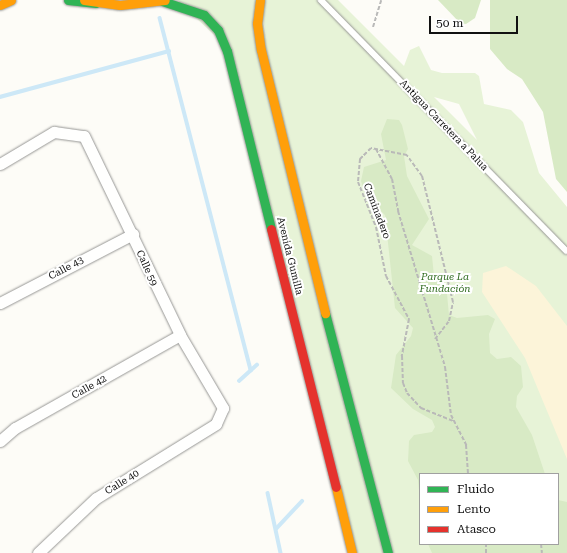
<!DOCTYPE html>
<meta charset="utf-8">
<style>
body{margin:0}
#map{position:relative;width:567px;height:553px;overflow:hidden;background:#fdfcf7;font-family:"Roboto Serif",serif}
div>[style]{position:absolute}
.green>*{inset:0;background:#e7f3d7}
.forest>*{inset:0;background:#d8eac5}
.sand>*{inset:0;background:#fcf4d9}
.stream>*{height:3.5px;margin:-1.75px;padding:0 1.75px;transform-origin:1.75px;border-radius:1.75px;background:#cde8f7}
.path>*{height:2px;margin-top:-1px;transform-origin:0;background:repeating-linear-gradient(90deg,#b9b9b8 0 4px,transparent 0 6px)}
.roads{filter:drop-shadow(0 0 1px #979795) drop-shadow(0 0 1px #979795)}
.lane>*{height:5.5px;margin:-2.75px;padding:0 2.75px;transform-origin:2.75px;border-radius:2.75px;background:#fffffe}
.street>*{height:11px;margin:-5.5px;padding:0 5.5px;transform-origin:5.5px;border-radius:5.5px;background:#fffffe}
.fast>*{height:9px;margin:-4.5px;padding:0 4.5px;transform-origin:4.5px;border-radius:4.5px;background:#30b455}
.slow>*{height:9px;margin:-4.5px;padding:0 4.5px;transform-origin:4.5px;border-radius:4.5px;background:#ff9f0a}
.jam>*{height:9px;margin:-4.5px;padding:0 4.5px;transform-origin:4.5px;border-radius:4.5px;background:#e5322d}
span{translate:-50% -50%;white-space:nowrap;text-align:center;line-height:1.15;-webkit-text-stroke:4px #fff;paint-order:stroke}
.street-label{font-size:10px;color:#111}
.park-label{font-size:10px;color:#2f6b1f;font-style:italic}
.legend{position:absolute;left:419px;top:473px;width:140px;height:72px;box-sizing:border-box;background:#fff;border:1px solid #a0a0a0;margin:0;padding:5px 7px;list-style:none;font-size:12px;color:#111}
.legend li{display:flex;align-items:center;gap:8px;height:20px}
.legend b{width:20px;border:1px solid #a0a0a0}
.scale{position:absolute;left:429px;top:16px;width:89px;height:18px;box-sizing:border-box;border:2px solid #111;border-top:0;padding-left:5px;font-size:12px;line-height:14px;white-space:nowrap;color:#111;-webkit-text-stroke:3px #fff;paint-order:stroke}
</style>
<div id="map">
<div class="green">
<div style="clip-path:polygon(177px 0,258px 0,386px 553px,354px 553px,229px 49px)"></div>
<div style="clip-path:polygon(evenodd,260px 0,338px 0,404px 66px,410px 50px,419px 46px,431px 70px,442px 73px,475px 73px,479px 76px,484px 104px,511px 110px,523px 122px,539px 173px,567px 207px,567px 553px,388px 553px,284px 143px,260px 0,434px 97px,459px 104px,477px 140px,434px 97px,260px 0,420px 474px,558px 474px,558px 544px,420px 544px,420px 474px)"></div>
</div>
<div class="forest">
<div style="clip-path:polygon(438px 0,481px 0,475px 18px,466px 24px,460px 23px)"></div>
<div style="clip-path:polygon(490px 0,567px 0,567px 192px,556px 179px,543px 112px,522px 79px,507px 69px,490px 49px)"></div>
<div style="clip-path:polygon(387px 119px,399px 120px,402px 125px,408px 149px,404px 156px,407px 176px,429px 219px,412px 245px,432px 256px,434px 276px,447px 294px,449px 315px,457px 318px,488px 315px,495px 319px,489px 334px,490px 353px,497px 359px,511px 357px,521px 366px,523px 387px,517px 396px,516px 407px,532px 435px,545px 474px,420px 474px,420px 501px,418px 480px,408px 461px,409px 441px,414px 435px,432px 432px,435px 427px,432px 420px,413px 409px,391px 388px,396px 355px,411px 336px,413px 328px,395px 308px,385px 215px,366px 197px,361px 181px,364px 167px,386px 160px,381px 134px)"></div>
<div style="clip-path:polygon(558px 500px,567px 502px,567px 553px,432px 553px,428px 544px,558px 544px)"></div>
</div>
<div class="sand">
<div style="clip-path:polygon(506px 266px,536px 286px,567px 326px,567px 459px,525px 358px,482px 292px,483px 273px)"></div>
</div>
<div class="stream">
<div style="left:160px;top:18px;width:364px;rotate:75.5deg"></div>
<div style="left:0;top:97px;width:175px;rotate:-15.2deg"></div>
<div style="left:239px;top:381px;width:24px;rotate:-42deg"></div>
<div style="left:268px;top:493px;width:61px;rotate:77.8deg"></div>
<div style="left:276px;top:529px;width:38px;rotate:-47deg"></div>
</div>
<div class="path">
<div style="left:373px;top:27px;width:28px;rotate:-73deg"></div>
<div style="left:376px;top:149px;width:34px;rotate:62deg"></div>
<div style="left:392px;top:179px;width:33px;rotate:79deg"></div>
<div style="left:398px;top:211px;width:163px;rotate:73.2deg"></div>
<div style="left:445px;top:367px;width:48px;rotate:82.9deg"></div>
<div style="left:451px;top:415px;width:34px;rotate:63deg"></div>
<div style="left:466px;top:445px;width:29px;rotate:86deg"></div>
<div style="left:435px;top:339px;width:23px;rotate:-52deg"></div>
<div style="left:449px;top:321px;width:19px;rotate:-78deg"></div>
<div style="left:453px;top:302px;width:130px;rotate:-103.8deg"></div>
<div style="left:422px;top:176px;width:26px;rotate:-126deg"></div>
<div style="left:407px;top:155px;width:37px;rotate:-169deg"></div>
<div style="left:371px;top:148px;width:16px;rotate:135deg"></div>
<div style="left:360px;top:159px;width:23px;rotate:95deg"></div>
<div style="left:358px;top:182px;width:48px;rotate:68.2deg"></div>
<div style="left:376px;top:227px;width:50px;rotate:78.5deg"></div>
<div style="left:386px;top:276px;width:49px;rotate:61.9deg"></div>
<div style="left:409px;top:319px;width:38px;rotate:101deg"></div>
<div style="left:402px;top:356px;width:27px;rotate:88deg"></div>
<div style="left:403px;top:383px;width:11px;rotate:68deg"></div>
<div style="left:407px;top:393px;width:21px;rotate:47deg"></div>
<div style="left:421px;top:408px;width:35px;rotate:22deg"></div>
<div style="left:541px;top:544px;width:9px;rotate:84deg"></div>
<div style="left:486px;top:553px;width:9px;rotate:-90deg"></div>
</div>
<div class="roads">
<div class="lane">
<div style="left:321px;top:0;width:351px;rotate:45.6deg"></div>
</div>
<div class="street">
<div style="left:0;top:164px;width:63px;rotate:-30.7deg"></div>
<div style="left:54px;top:132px;width:30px;rotate:8deg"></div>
<div style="left:84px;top:136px;width:221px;rotate:64.2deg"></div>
<div style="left:180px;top:335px;width:85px;rotate:59.5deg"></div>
<div style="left:223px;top:408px;width:17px;rotate:114deg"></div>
<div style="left:216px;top:424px;width:141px;rotate:148.3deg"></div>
<div style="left:96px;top:498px;width:80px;rotate:136.5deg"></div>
<div style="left:0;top:303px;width:150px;rotate:-27.4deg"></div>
<div style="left:0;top:441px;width:20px;rotate:-41deg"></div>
<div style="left:15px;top:428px;width:189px;rotate:-29.4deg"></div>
</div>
<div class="fast">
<div style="left:68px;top:0;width:28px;rotate:6deg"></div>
<div style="left:162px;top:1px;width:44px;rotate:18.4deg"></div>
<div style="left:204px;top:15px;width:21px;rotate:47deg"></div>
<div style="left:218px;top:30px;width:23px;rotate:67deg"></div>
<div style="left:227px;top:51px;width:183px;rotate:76.1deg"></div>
<div style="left:325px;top:313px;width:248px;rotate:75.3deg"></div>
</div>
<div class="slow">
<div style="left:84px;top:0;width:36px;rotate:8deg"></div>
<div style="left:120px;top:5px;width:45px;rotate:-6.3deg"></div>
<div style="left:260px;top:0;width:23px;rotate:97deg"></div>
<div style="left:257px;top:23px;width:27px;rotate:82deg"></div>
<div style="left:261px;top:50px;width:271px;rotate:76.3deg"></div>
<div style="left:0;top:5px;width:12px;rotate:-24deg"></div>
<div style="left:336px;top:487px;width:68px;rotate:76.4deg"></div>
</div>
<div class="jam">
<div style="left:271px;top:229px;width:266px;rotate:75.9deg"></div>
</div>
</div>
<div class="street-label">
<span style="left:444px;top:125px;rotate:46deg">Antigua Carretera a Palua</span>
<span style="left:377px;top:211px;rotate:69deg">Caminadero</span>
<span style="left:290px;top:256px;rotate:76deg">Avenida Gumilla</span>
<span style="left:66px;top:268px;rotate:-28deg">Calle 43</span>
<span style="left:147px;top:268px;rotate:66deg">Calle 59</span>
<span style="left:89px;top:387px;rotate:-29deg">Calle 42</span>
<span style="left:122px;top:482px;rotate:-32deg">Calle 40</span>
</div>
<div class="park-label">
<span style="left:445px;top:282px">Parque La<br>Fundación</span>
</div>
<ul class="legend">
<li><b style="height:5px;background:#30b455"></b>Fluido</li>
<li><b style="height:5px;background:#ff9f0a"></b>Lento</li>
<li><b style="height:5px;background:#e5322d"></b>Atasco</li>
</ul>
<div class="scale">50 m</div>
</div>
